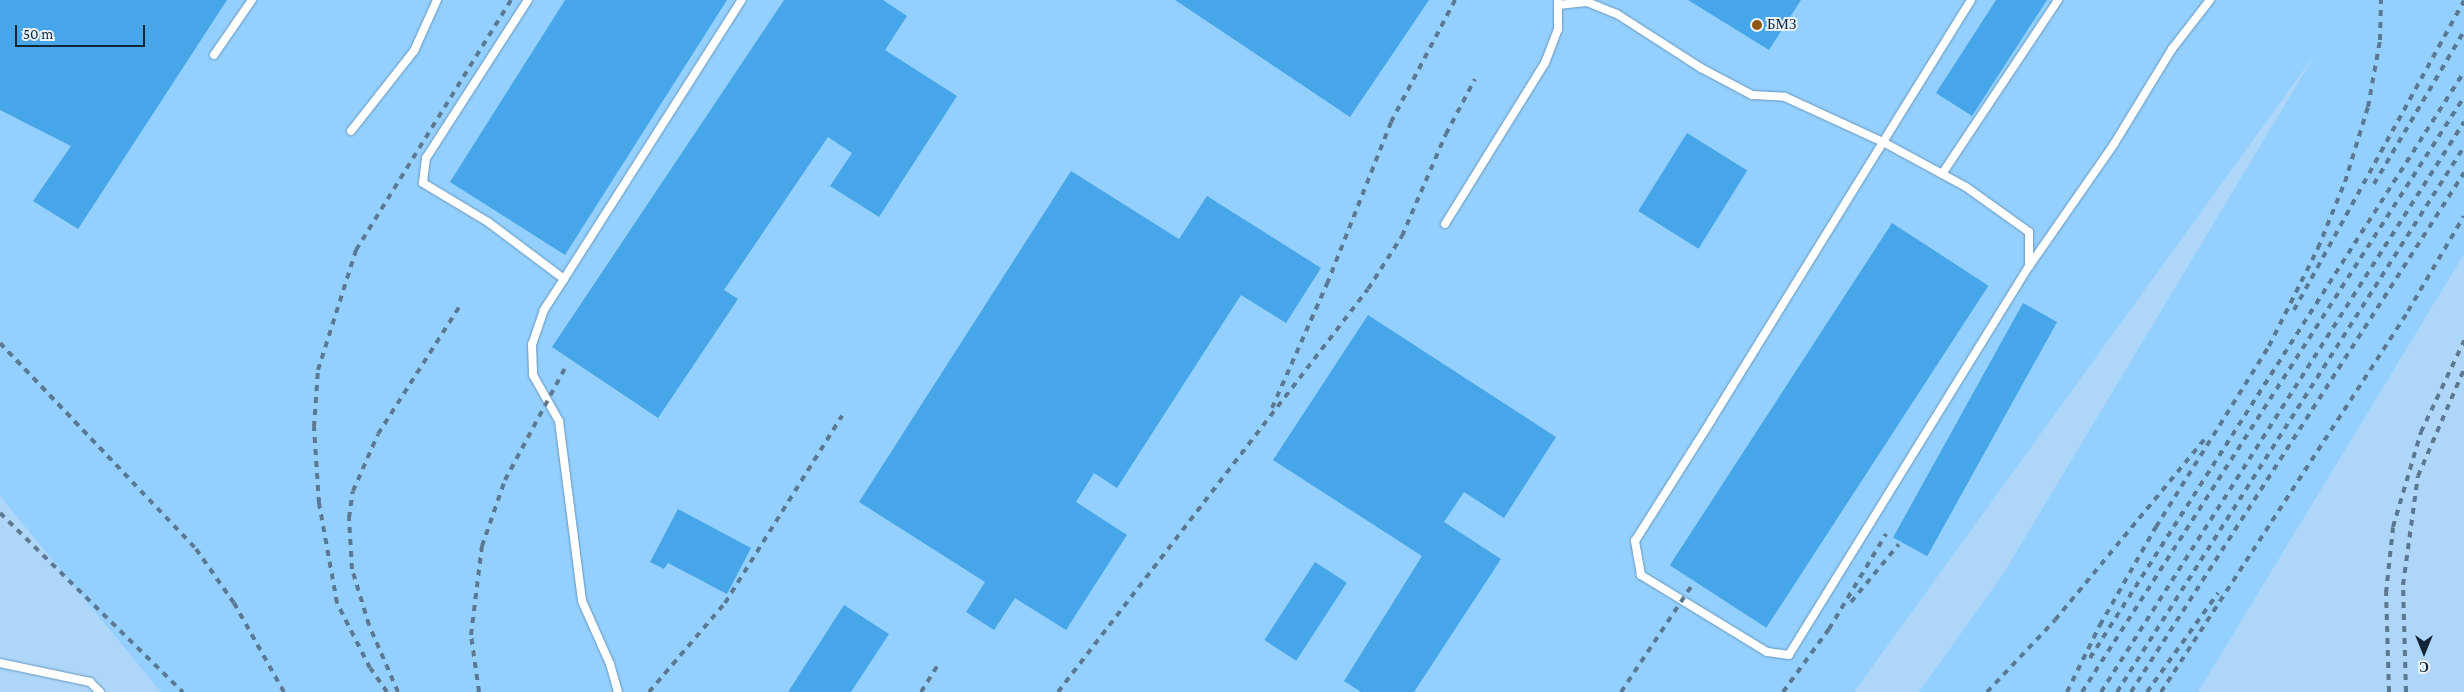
<!DOCTYPE html>
<meta charset="utf-8">
<style>
body{margin:0}
#map{position:relative;width:2464px;height:692px;overflow:hidden;background:#add6f8;font-family:"Crimson Pro",serif}
div>[style]{position:absolute}
.built>*{inset:0;background:#94d0ff}
.building>*{inset:0;background:#47a6ea;transform-origin:0 0}
.roads{filter:drop-shadow(0 0 1px #6597bf) drop-shadow(0 0 1px #6597bf)}
.service>*{height:8px;margin:-4px;padding:0 4px;transform-origin:4px;border-radius:4px;background:#fff}
.rail>*{height:4px;margin-top:-2px;transform-origin:0;background:repeating-linear-gradient(90deg,#5a7890 0 6px,transparent 0 12px)}
.dots>*{width:14px;height:14px;translate:-50% -50%;box-sizing:border-box;border:2px solid #e9f3fc;border-radius:50%}
span{translate:-50% -50%;white-space:nowrap;text-align:center;line-height:1.15;-webkit-text-stroke:4px #e9f3fc;paint-order:stroke}
.poi-label{font-size:15px;color:#102535}
.left{translate:0 -50%;text-align:left}
.north{position:absolute;left:2399px;top:627px;width:50px;height:50px;-webkit-text-stroke:4px #e9f3fc;paint-order:stroke;rotate:180deg;font-size:14px;font-weight:700;line-height:20px;text-align:center;color:#102535}
.north::after{content:'';display:block;margin:auto;width:18px;height:22px;background:#102535;clip-path:polygon(50% 0,100% 100%,50% 72%,0 100%)}
.scale{position:absolute;left:15px;top:25px;width:130px;height:22px;box-sizing:border-box;border:2px solid #102535;border-top:0;padding-left:6px;font-size:15px;line-height:18px;white-space:nowrap;color:#102535;-webkit-text-stroke:4px #e9f3fc;paint-order:stroke}
</style>
<div id="map">
<div class="built">
<div style="clip-path:polygon(0 0,2464px 0,2464px 254px,2198px 692px,1919px 692px,2003px 574px,2316px 53px,1854px 692px,161px 692px,0 496px)"></div>
</div>
<div class="building">
<div style="clip-path:polygon(0 0,227px 0,78px 229px,33px 201px,71px 146px,0 110px)"></div>
<div style="clip-path:polygon(565px 0,727px 0,565px 255px,450px 182px)"></div>
<div style="clip-path:polygon(784px 0,883px 0,907px 16px,885px 50px,957px 96px,879px 217px,830px 186px,852px 153px,828px 137px,724px 290px,738px 299px,658px 418px,552px 347px)"></div>
<div style="clip-path:polygon(1175px 0,1429px 0,1350px 117px)"></div>
<div style="clip-path:polygon(1688px 0,1801px 0,1769px 50px)"></div>
<div style="clip-path:polygon(1996px 0,2047px 0,1972px 116px,1936px 93px)"></div>
<div style="left:1687px;top:133px;width:71px;height:92px;rotate:32deg"></div>
<div style="clip-path:polygon(1071px 171px,1179px 239px,1207px 196px,1321px 268px,1286px 323px,1241px 295px,1117px 488px,1094px 473px,1076px 502px,1127px 535px,1066px 630px,1015px 598px,994px 630px,966px 612px,985px 582px,859px 502px)"></div>
<div style="left:1892px;top:223px;width:115px;height:408px;rotate:33deg"></div>
<div style="left:2023px;top:303px;width:39px;height:268px;rotate:29deg"></div>
<div style="clip-path:polygon(1368px 315px,1556px 437px,1504px 518px,1464px 492px,1444px 522px,1501px 559px,1414px 692px,1361px 692px,1344px 681px,1422px 556px,1273px 460px)"></div>
<div style="clip-path:polygon(678px 509px,751px 548px,727px 594px,668px 563px,664px 569px,650px 562px)"></div>
<div style="left:1315px;top:562px;width:38px;height:93px;rotate:33deg"></div>
<div style="clip-path:polygon(844px 605px,889px 634px,851px 692px,788px 692px)"></div>
</div>
<div class="roads">
<div class="service">
<div style="left:528px;top:0;width:188px;rotate:122.8deg"></div>
<div style="left:426px;top:158px;width:25px;rotate:97deg"></div>
<div style="left:423px;top:183px;width:76px;rotate:31deg"></div>
<div style="left:488px;top:222px;width:95px;rotate:36.9deg"></div>
<div style="left:564px;top:279px;width:37px;rotate:123deg"></div>
<div style="left:544px;top:310px;width:36px;rotate:109deg"></div>
<div style="left:532px;top:344px;width:31px;rotate:88deg"></div>
<div style="left:533px;top:375px;width:53px;rotate:60.5deg"></div>
<div style="left:559px;top:421px;width:181px;rotate:82.7deg"></div>
<div style="left:582px;top:601px;width:69px;rotate:66deg"></div>
<div style="left:610px;top:664px;width:29px;rotate:74deg"></div>
<div style="left:1558px;top:5px;width:29px;rotate:-6deg"></div>
<div style="left:1587px;top:2px;width:32px;rotate:22deg"></div>
<div style="left:1617px;top:14px;width:100px;rotate:32.7deg"></div>
<div style="left:1701px;top:68px;width:58px;rotate:27.9deg"></div>
<div style="left:1752px;top:95px;width:33px;rotate:3deg"></div>
<div style="left:1785px;top:97px;width:108px;rotate:24.7deg"></div>
<div style="left:1883px;top:142px;width:94px;rotate:28.5deg"></div>
<div style="left:1966px;top:187px;width:77px;rotate:35.5deg"></div>
<div style="left:2029px;top:232px;width:34px;rotate:90deg"></div>
<div style="left:2029px;top:266px;width:457px;rotate:121.7deg"></div>
<div style="left:1789px;top:655px;width:22px;rotate:-172deg"></div>
<div style="left:1767px;top:652px;width:148px;rotate:-148.6deg"></div>
<div style="left:1641px;top:575px;width:35px;rotate:-100deg"></div>
<div style="left:1635px;top:541px;width:144px;rotate:-57.7deg"></div>
<div style="left:1712px;top:419px;width:326px;rotate:-58.3deg"></div>
<div style="left:1883px;top:142px;width:167px;rotate:-58.2deg"></div>
<div style="left:214px;top:55px;width:67px;rotate:-55.4deg"></div>
<div style="left:351px;top:131px;width:102px;rotate:-51.8deg"></div>
<div style="left:414px;top:51px;width:56px;rotate:-65.7deg"></div>
<div style="left:1942px;top:174px;width:209px;rotate:-56.3deg"></div>
<div style="left:1445px;top:224px;width:190px;rotate:-58.2deg"></div>
<div style="left:1545px;top:63px;width:36px;rotate:-69deg"></div>
<div style="left:1558px;top:29px;width:27px;rotate:-90deg"></div>
<div style="left:2030px;top:265px;width:147px;rotate:-55.2deg"></div>
<div style="left:2114px;top:144px;width:111px;rotate:-58.6deg"></div>
<div style="left:2172px;top:49px;width:62px;rotate:-52.2deg"></div>
<div style="left:564px;top:279px;width:331px;rotate:-57.5deg"></div>
<div style="left:0;top:663px;width:92px;rotate:11.9deg"></div>
<div style="left:90px;top:682px;width:14px;rotate:45deg"></div>
</div>
</div>
<div class="rail">
<div style="left:2374px;top:184px;width:178px;rotate:-59.5deg"></div>
<div style="left:2294px;top:310px;width:353px;rotate:-61.2deg"></div>
<div style="left:0;top:343px;width:284px;rotate:46.4deg"></div>
<div style="left:196px;top:549px;width:66px;rotate:54.9deg"></div>
<div style="left:234px;top:603px;width:102px;rotate:60.7deg"></div>
<div style="left:1272px;top:408px;width:136px;rotate:-66.1deg"></div>
<div style="left:1327px;top:284px;width:174px;rotate:-68.4deg"></div>
<div style="left:1391px;top:122px;width:138px;rotate:-62.3deg"></div>
<div style="left:0;top:513px;width:256px;rotate:44.4deg"></div>
<div style="left:1851px;top:602px;width:75px;rotate:-50.4deg"></div>
<div style="left:2090px;top:658px;width:695px;rotate:-57.45deg"></div>
<div style="left:387px;top:692px;width:29px;rotate:-125deg"></div>
<div style="left:370px;top:668px;width:73px;rotate:-116.9deg"></div>
<div style="left:337px;top:603px;width:102px;rotate:-100.2deg"></div>
<div style="left:319px;top:503px;width:76px;rotate:-93.8deg"></div>
<div style="left:314px;top:427px;width:57px;rotate:-86deg"></div>
<div style="left:318px;top:370px;width:126px;rotate:-72.4deg"></div>
<div style="left:356px;top:250px;width:294px;rotate:-58.2deg"></div>
<div style="left:398px;top:692px;width:73px;rotate:-113.4deg"></div>
<div style="left:369px;top:625px;width:59px;rotate:-106.9deg"></div>
<div style="left:352px;top:569px;width:51px;rotate:-93.4deg"></div>
<div style="left:349px;top:518px;width:27px;rotate:-82deg"></div>
<div style="left:353px;top:491px;width:62px;rotate:-66.3deg"></div>
<div style="left:378px;top:434px;width:154px;rotate:-57.4deg"></div>
<div style="left:479px;top:692px;width:58px;rotate:-98deg"></div>
<div style="left:471px;top:635px;width:90px;rotate:-83deg"></div>
<div style="left:482px;top:546px;width:70px;rotate:-70.8deg"></div>
<div style="left:505px;top:480px;width:127px;rotate:-61.8deg"></div>
<div style="left:649px;top:692px;width:117px;rotate:-49.5deg"></div>
<div style="left:725px;top:603px;width:221px;rotate:-58deg"></div>
<div style="left:921px;top:692px;width:36px;rotate:-58deg"></div>
<div style="left:1058px;top:692px;width:508px;rotate:-52.43deg"></div>
<div style="left:1368px;top:289px;width:63px;rotate:-57.3deg"></div>
<div style="left:1402px;top:236px;width:111px;rotate:-66.7deg"></div>
<div style="left:1446px;top:134px;width:62px;rotate:-62.2deg"></div>
<div style="left:1621px;top:692px;width:132px;rotate:-56.4deg"></div>
<div style="left:1783px;top:692px;width:78px;rotate:-53.9deg"></div>
<div style="left:1829px;top:629px;width:111px;rotate:-59deg"></div>
<div style="left:1987px;top:692px;width:99px;rotate:-46.6deg"></div>
<div style="left:2055px;top:620px;width:234px;rotate:-50.4deg"></div>
<div style="left:2067px;top:692px;width:75px;rotate:-63.8deg"></div>
<div style="left:2100px;top:625px;width:113px;rotate:-60.3deg"></div>
<div style="left:2156px;top:527px;width:213px;rotate:-58deg"></div>
<div style="left:2269px;top:346px;width:110px;rotate:-63.4deg"></div>
<div style="left:2318px;top:248px;width:71px;rotate:-67.8deg"></div>
<div style="left:2345px;top:182px;width:78px;rotate:-73deg"></div>
<div style="left:2368px;top:107px;width:68px;rotate:-79.8deg"></div>
<div style="left:2380px;top:40px;width:40px;rotate:-88.6deg"></div>
<div style="left:2082px;top:692px;width:707px;rotate:-57.3deg"></div>
<div style="left:2101px;top:692px;width:676px;rotate:-57.51deg"></div>
<div style="left:2117px;top:692px;width:646px;rotate:-57.52deg"></div>
<div style="left:2131px;top:692px;width:617px;rotate:-57.32deg"></div>
<div style="left:2147px;top:692px;width:122px;rotate:-54.4deg"></div>
<div style="left:2161px;top:692px;width:454px;rotate:-57deg"></div>
<div style="left:2408px;top:311px;width:110px;rotate:-59.5deg"></div>
<div style="left:2389px;top:692px;width:99px;rotate:-91.7deg"></div>
<div style="left:2386px;top:593px;width:66px;rotate:-83.9deg"></div>
<div style="left:2393px;top:527px;width:99px;rotate:-73.6deg"></div>
<div style="left:2421px;top:432px;width:101px;rotate:-64.7deg"></div>
<div style="left:2406px;top:692px;width:107px;rotate:-91.6deg"></div>
<div style="left:2403px;top:585px;width:110px;rotate:-82.2deg"></div>
<div style="left:2418px;top:476px;width:116px;rotate:-66.7deg"></div>
</div>
<div class="dots">
<div style="left:1757px;top:25px;background:#905613"></div>
</div>
<div class="poi-label">
<span class="left" style="left:1767px;top:25px">БМЗ</span>
</div>
<div class="north">С</div>
<div class="scale">50 m</div>
</div>
